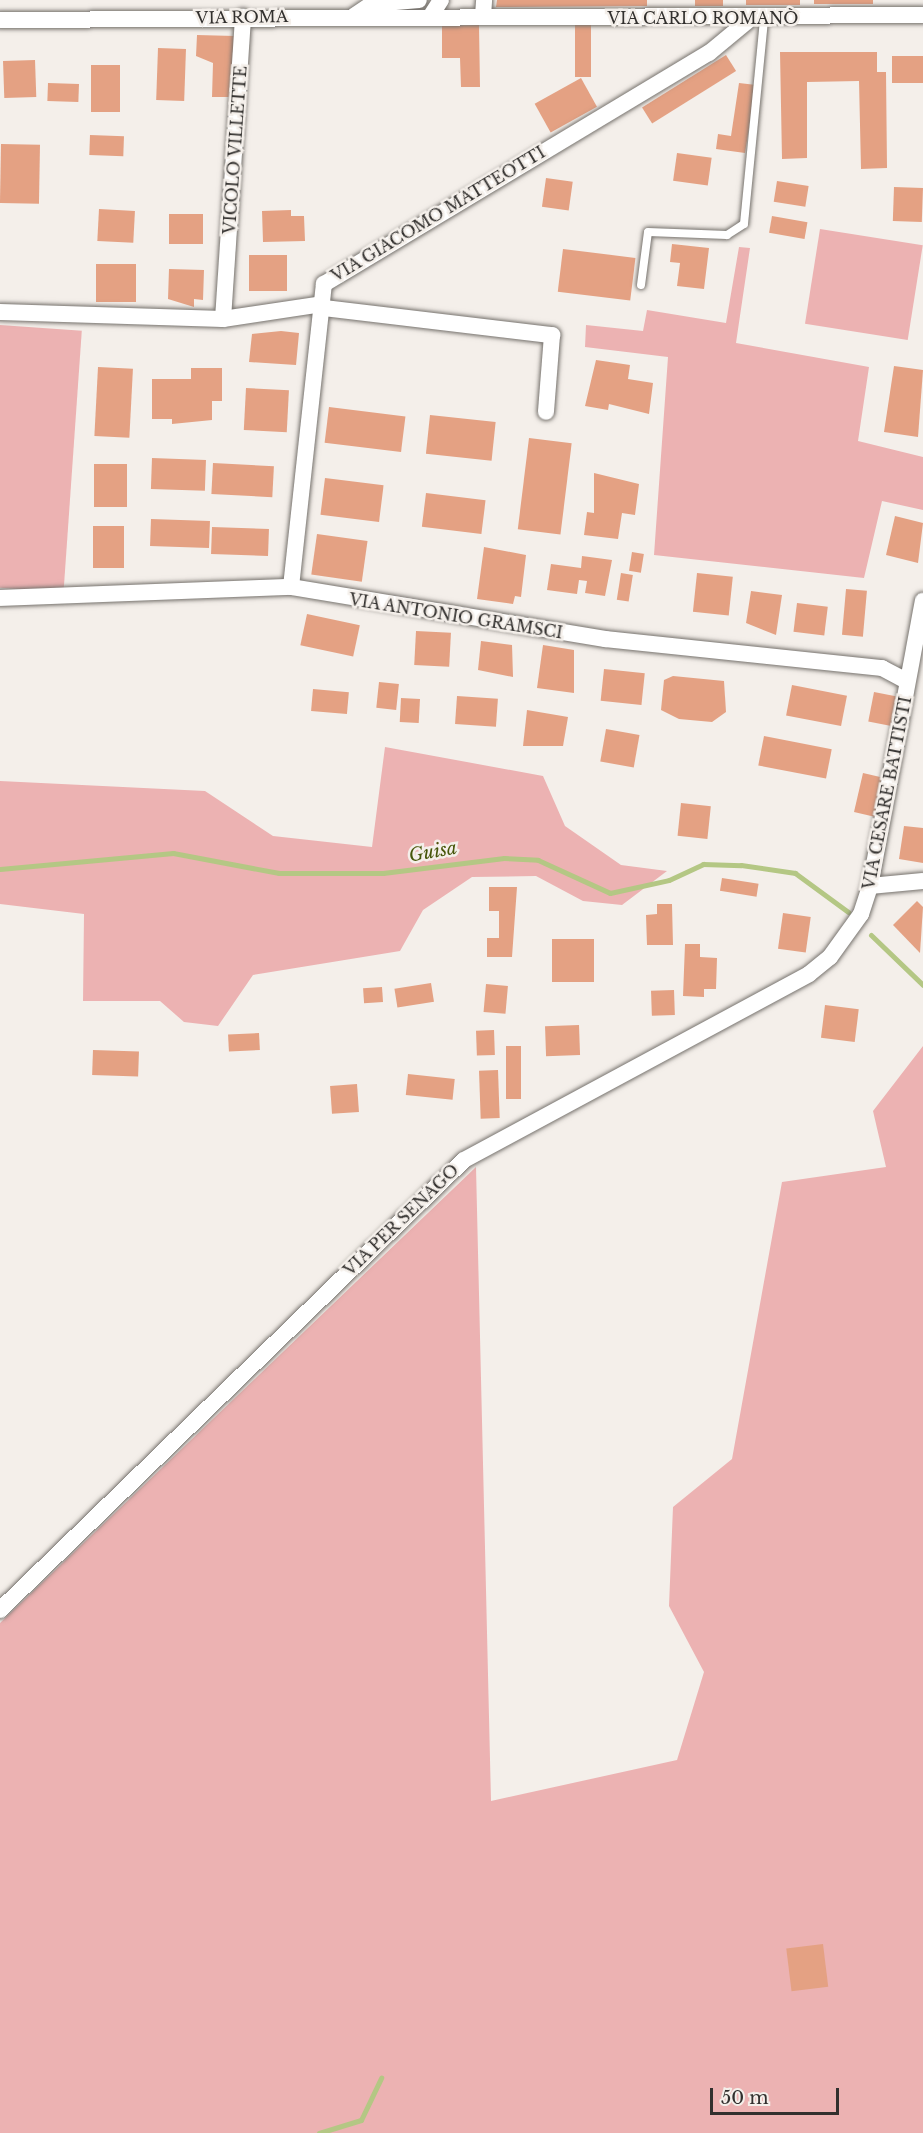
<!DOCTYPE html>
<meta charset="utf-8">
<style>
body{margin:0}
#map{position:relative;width:923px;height:2133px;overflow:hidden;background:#f4efea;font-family:"Libre Baskerville",serif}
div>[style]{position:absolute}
.green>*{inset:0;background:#ecb2b2;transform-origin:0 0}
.stream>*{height:5px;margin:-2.5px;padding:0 2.5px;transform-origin:2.5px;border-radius:2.5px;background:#b4c784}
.building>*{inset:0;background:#e4a183;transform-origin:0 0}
.roads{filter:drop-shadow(0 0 2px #76726d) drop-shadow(0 0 2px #76726d)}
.lane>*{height:8px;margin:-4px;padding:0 4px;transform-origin:4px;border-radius:4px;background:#fff}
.street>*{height:16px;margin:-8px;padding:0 8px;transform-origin:8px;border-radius:8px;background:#fff}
span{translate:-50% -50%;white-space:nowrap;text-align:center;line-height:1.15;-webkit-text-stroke:5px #f4efea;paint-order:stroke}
.street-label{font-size:16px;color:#32302e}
.water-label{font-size:18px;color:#47560a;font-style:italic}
.scale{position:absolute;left:710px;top:2088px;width:129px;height:27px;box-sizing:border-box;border:3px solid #32302e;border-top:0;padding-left:8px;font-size:18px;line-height:21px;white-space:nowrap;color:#32302e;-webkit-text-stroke:4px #f4efea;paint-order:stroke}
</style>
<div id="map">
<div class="green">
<div style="left:820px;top:229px;width:104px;height:96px;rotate:9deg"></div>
<div style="clip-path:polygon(739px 247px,750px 248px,736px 343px,869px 367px,858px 441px,923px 457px,923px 510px,882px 501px,864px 578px,654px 555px,668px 357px,585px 347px,586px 325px,643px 331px,647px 310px,726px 323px)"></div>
<div style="left:0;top:325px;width:82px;height:262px;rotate:4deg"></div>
<div style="clip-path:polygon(385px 747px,543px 776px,565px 826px,621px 865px,667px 871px,622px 905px,583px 901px,536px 876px,472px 877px,423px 910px,400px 951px,253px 975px,218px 1026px,184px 1022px,160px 1001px,83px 1001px,84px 914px,0 904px,0 781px,205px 791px,273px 836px,372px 847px)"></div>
<div style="clip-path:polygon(923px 1046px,923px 2133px,0 2133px,0 1623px,476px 1167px,491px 1801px,677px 1760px,704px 1672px,669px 1606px,673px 1507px,732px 1459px,782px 1182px,886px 1167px,873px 1111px)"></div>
</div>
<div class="stream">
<div style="left:0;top:869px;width:174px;rotate:-5.3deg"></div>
<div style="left:173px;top:853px;width:108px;rotate:10.7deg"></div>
<div style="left:279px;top:873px;width:104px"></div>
<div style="left:383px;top:873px;width:122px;rotate:-7.1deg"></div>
<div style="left:504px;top:858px;width:34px;rotate:3deg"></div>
<div style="left:538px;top:860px;width:79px;rotate:24.6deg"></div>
<div style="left:610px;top:893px;width:60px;rotate:-12.4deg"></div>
<div style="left:669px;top:880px;width:38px;rotate:-25deg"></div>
<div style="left:703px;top:864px;width:38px;rotate:2deg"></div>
<div style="left:741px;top:865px;width:55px;rotate:8.4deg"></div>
<div style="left:795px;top:873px;width:66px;rotate:36.3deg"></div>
<div style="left:871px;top:935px;width:72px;rotate:43.9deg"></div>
<div style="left:319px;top:2133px;width:44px;rotate:-17.2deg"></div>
<div style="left:361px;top:2120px;width:47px;rotate:-64.5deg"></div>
</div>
<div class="building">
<div style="clip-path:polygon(497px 0,647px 0,647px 6px,496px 7px)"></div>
<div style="left:695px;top:0;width:28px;height:6px"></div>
<div style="left:746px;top:0;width:54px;height:5px"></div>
<div style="left:814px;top:0;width:59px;height:4px"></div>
<div style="left:575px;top:24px;width:16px;height:53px"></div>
<div style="clip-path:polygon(479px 25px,480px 87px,461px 87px,460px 58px,442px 58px,442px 26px)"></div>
<div style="clip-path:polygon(197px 35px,235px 36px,233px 97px,212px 97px,213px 63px,196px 56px)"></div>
<div style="left:158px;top:48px;width:28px;height:52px;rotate:2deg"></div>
<div style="clip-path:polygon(780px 52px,877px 52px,877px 72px,886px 72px,887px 168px,861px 169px,859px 81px,807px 82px,807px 158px,782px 159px)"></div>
<div style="left:726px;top:55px;width:19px;height:99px;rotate:58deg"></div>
<div style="left:892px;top:56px;width:31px;height:27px"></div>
<div style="left:35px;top:60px;width:37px;height:32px;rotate:88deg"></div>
<div style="left:91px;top:65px;width:29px;height:47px"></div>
<div style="left:581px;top:78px;width:33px;height:53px;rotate:61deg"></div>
<div style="left:48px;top:83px;width:31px;height:18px;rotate:2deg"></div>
<div style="clip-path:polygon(739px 83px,756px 85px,745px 153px,716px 149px,718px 134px,731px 136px)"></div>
<div style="left:90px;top:135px;width:34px;height:20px;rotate:2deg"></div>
<div style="left:1px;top:144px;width:39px;height:59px;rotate:1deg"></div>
<div style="left:677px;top:153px;width:35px;height:28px;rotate:8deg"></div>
<div style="left:546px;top:178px;width:27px;height:29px;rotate:8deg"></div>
<div style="left:777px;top:181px;width:32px;height:21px;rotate:9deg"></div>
<div style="left:894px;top:187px;width:29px;height:34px;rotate:2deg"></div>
<div style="left:99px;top:209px;width:36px;height:32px;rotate:3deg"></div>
<div style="clip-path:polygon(291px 210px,291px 216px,304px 216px,305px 241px,263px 242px,262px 211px)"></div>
<div style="left:169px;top:214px;width:34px;height:30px"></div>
<div style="left:772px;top:216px;width:36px;height:17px;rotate:10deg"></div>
<div style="clip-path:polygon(672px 244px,709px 248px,704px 289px,677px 286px,680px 263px,670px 262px)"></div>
<div style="left:563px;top:249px;width:73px;height:43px;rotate:7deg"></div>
<div style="left:249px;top:255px;width:38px;height:36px"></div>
<div style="left:96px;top:264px;width:40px;height:38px"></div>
<div style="clip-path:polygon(169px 269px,204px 270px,203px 300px,194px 299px,194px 307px,168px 299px)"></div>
<div style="clip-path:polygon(281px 331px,299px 333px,296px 365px,249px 362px,252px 334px)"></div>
<div style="clip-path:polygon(596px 360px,630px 365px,628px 379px,653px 383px,649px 414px,609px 404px,608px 410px,585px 406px)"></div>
<div style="clip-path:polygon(894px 366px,923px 370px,918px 437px,884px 432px)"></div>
<div style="left:98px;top:367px;width:35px;height:69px;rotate:3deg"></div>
<div style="clip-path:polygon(191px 368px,222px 368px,222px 401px,212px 401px,212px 420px,172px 424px,172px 419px,152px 419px,152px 379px,191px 379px)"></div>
<div style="left:246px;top:388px;width:43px;height:42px;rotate:3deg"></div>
<div style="left:329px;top:407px;width:77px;height:36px;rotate:7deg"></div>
<div style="left:430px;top:415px;width:66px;height:39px;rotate:6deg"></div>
<div style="left:529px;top:438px;width:43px;height:92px;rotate:7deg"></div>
<div style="left:152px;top:458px;width:54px;height:31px;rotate:2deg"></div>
<div style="left:213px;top:463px;width:61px;height:31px;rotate:3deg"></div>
<div style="left:94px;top:464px;width:33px;height:43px"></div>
<div style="clip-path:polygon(594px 473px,639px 484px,635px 515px,622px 513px,618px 539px,584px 535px,587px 512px,594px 513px)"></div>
<div style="left:325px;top:478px;width:59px;height:37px;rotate:7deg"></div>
<div style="left:426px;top:493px;width:60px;height:34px;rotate:7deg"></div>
<div style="clip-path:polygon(895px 516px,923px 523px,918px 563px,886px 555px)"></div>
<div style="left:151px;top:519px;width:59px;height:27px;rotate:2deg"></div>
<div style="left:93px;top:526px;width:31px;height:42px"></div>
<div style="left:212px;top:527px;width:57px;height:27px;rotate:2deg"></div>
<div style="left:317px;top:534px;width:51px;height:41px;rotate:8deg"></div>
<div style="clip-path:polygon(484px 547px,526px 555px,521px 597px,515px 596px,513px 604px,477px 599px)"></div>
<div style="left:632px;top:552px;width:12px;height:19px;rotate:9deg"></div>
<div style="clip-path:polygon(582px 556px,612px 560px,605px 596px,585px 593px,587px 581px,579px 580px,577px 594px,547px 590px,551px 564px,581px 568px)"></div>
<div style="left:621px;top:573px;width:12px;height:27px;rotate:9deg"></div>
<div style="left:697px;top:573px;width:36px;height:39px;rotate:6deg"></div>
<div style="left:846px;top:589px;width:21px;height:46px;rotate:5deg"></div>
<div style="clip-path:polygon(751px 591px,782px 595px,776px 635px,746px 623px)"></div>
<div style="left:797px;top:603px;width:31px;height:29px;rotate:7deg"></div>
<div style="left:307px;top:614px;width:54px;height:32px;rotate:12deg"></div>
<div style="left:416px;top:631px;width:35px;height:34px;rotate:3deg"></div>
<div style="clip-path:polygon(481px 641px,512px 645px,513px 677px,478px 670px)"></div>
<div style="clip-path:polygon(543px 645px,574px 650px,574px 693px,537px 688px)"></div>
<div style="left:604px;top:669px;width:41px;height:32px;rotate:6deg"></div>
<div style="clip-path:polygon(673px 676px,724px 681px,726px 712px,712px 722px,679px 719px,661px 710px,664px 680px)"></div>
<div style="left:379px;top:682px;width:20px;height:26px;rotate:6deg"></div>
<div style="left:792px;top:685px;width:56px;height:31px;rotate:11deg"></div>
<div style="left:313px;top:689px;width:36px;height:22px;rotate:5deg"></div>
<div style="left:874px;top:692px;width:26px;height:30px;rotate:11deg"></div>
<div style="left:457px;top:696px;width:41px;height:28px;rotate:4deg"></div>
<div style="left:401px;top:698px;width:19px;height:24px;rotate:3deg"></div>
<div style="clip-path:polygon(527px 710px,568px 717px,563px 746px,523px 746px)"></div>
<div style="left:606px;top:729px;width:34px;height:33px;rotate:10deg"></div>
<div style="left:764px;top:736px;width:69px;height:30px;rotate:11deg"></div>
<div style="left:863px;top:773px;width:22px;height:40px;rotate:13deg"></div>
<div style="left:681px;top:803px;width:30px;height:33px;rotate:6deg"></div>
<div style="clip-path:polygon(904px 826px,923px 828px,923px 863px,899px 859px)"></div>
<div style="left:722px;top:878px;width:37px;height:13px;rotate:9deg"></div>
<div style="clip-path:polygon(489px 887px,517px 887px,512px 957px,487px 957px,487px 938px,499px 938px,499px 911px,489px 911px)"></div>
<div style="clip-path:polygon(917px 901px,923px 907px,920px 953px,893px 925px)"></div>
<div style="clip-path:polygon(657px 904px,672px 904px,673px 945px,647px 945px,646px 915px,657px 914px)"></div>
<div style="left:783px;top:913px;width:28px;height:36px;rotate:8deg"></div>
<div style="left:552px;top:939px;width:42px;height:43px"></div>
<div style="clip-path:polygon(685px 944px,700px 944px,700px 957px,717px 958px,716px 989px,704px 989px,704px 997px,683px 996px)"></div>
<div style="left:431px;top:983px;width:19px;height:37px;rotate:81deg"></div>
<div style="left:486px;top:984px;width:22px;height:28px;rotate:5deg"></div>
<div style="left:382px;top:987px;width:15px;height:19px;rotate:86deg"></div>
<div style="left:674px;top:990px;width:25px;height:23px;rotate:88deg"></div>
<div style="left:825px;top:1005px;width:34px;height:33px;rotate:7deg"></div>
<div style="left:579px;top:1025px;width:30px;height:34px;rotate:88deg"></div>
<div style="left:494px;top:1030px;width:25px;height:18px;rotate:88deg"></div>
<div style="left:259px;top:1033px;width:17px;height:31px;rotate:87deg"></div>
<div style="left:506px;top:1046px;width:15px;height:53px"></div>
<div style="left:93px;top:1050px;width:46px;height:25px;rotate:2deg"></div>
<div style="left:498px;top:1070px;width:48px;height:19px;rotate:88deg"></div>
<div style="left:408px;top:1074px;width:47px;height:21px;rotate:6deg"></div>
<div style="left:357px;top:1084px;width:28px;height:27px;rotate:86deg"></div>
<div style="left:823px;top:1944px;width:43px;height:37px;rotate:83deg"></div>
</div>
<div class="roads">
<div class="lane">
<div style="left:641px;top:285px;width:53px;rotate:-82.5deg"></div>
<div style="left:648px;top:232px;width:79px;rotate:2.2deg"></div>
<div style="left:727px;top:235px;width:20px;rotate:-33deg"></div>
<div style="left:744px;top:224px;width:206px;rotate:-84.4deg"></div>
</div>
<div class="street">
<div style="left:354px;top:16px;width:22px;rotate:-34deg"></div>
<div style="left:372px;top:4px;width:47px;rotate:-4.9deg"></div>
<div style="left:483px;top:16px;width:16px;rotate:-86deg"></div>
<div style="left:430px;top:17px;width:20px;rotate:-57deg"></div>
<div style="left:0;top:20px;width:923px;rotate:-0.31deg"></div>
<div style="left:324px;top:308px;width:230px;rotate:6.8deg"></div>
<div style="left:552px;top:335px;width:77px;rotate:94.5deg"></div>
<div style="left:0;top:312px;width:223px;rotate:1.8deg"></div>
<div style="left:223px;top:319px;width:100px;rotate:-8.6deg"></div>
<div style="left:223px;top:319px;width:303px;rotate:-86.2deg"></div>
<div style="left:291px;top:587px;width:305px;rotate:-83.8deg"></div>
<div style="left:324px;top:284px;width:449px;rotate:-31deg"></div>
<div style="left:709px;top:53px;width:53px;rotate:-39.7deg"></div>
<div style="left:0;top:598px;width:291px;rotate:-2.2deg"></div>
<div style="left:291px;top:587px;width:318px;rotate:9.4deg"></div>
<div style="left:605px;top:639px;width:279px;rotate:6deg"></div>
<div style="left:882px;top:668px;width:27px;rotate:28deg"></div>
<div style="left:870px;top:886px;width:53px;rotate:-5.4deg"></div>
<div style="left:0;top:1610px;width:646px;rotate:-44.12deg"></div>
<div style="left:464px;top:1160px;width:392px;rotate:-28.3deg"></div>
<div style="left:809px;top:974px;width:27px;rotate:-39deg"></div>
<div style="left:830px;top:957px;width:53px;rotate:-54.2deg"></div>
<div style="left:861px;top:914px;width:29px;rotate:-72deg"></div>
<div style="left:870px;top:886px;width:290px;rotate:-79.5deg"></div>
</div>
</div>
<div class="street-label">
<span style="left:242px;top:17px;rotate:-1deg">VIA ROMA</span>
<span style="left:703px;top:18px">VIA CARLO ROMANÒ</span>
<span style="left:235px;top:150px;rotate:-86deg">VICOLO VILLETTE</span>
<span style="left:438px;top:214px;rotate:-31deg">VIA GIACOMO MATTEOTTI</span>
<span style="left:456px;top:616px;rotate:9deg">VIA ANTONIO GRAMSCI</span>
<span style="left:887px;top:793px;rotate:-79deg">VIA CESARE BATTISTI</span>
<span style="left:401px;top:1220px;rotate:-44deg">VIA PER SENAGO</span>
</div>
<div class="water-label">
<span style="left:433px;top:852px;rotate:-10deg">Guisa</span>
</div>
<div class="scale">50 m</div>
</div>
